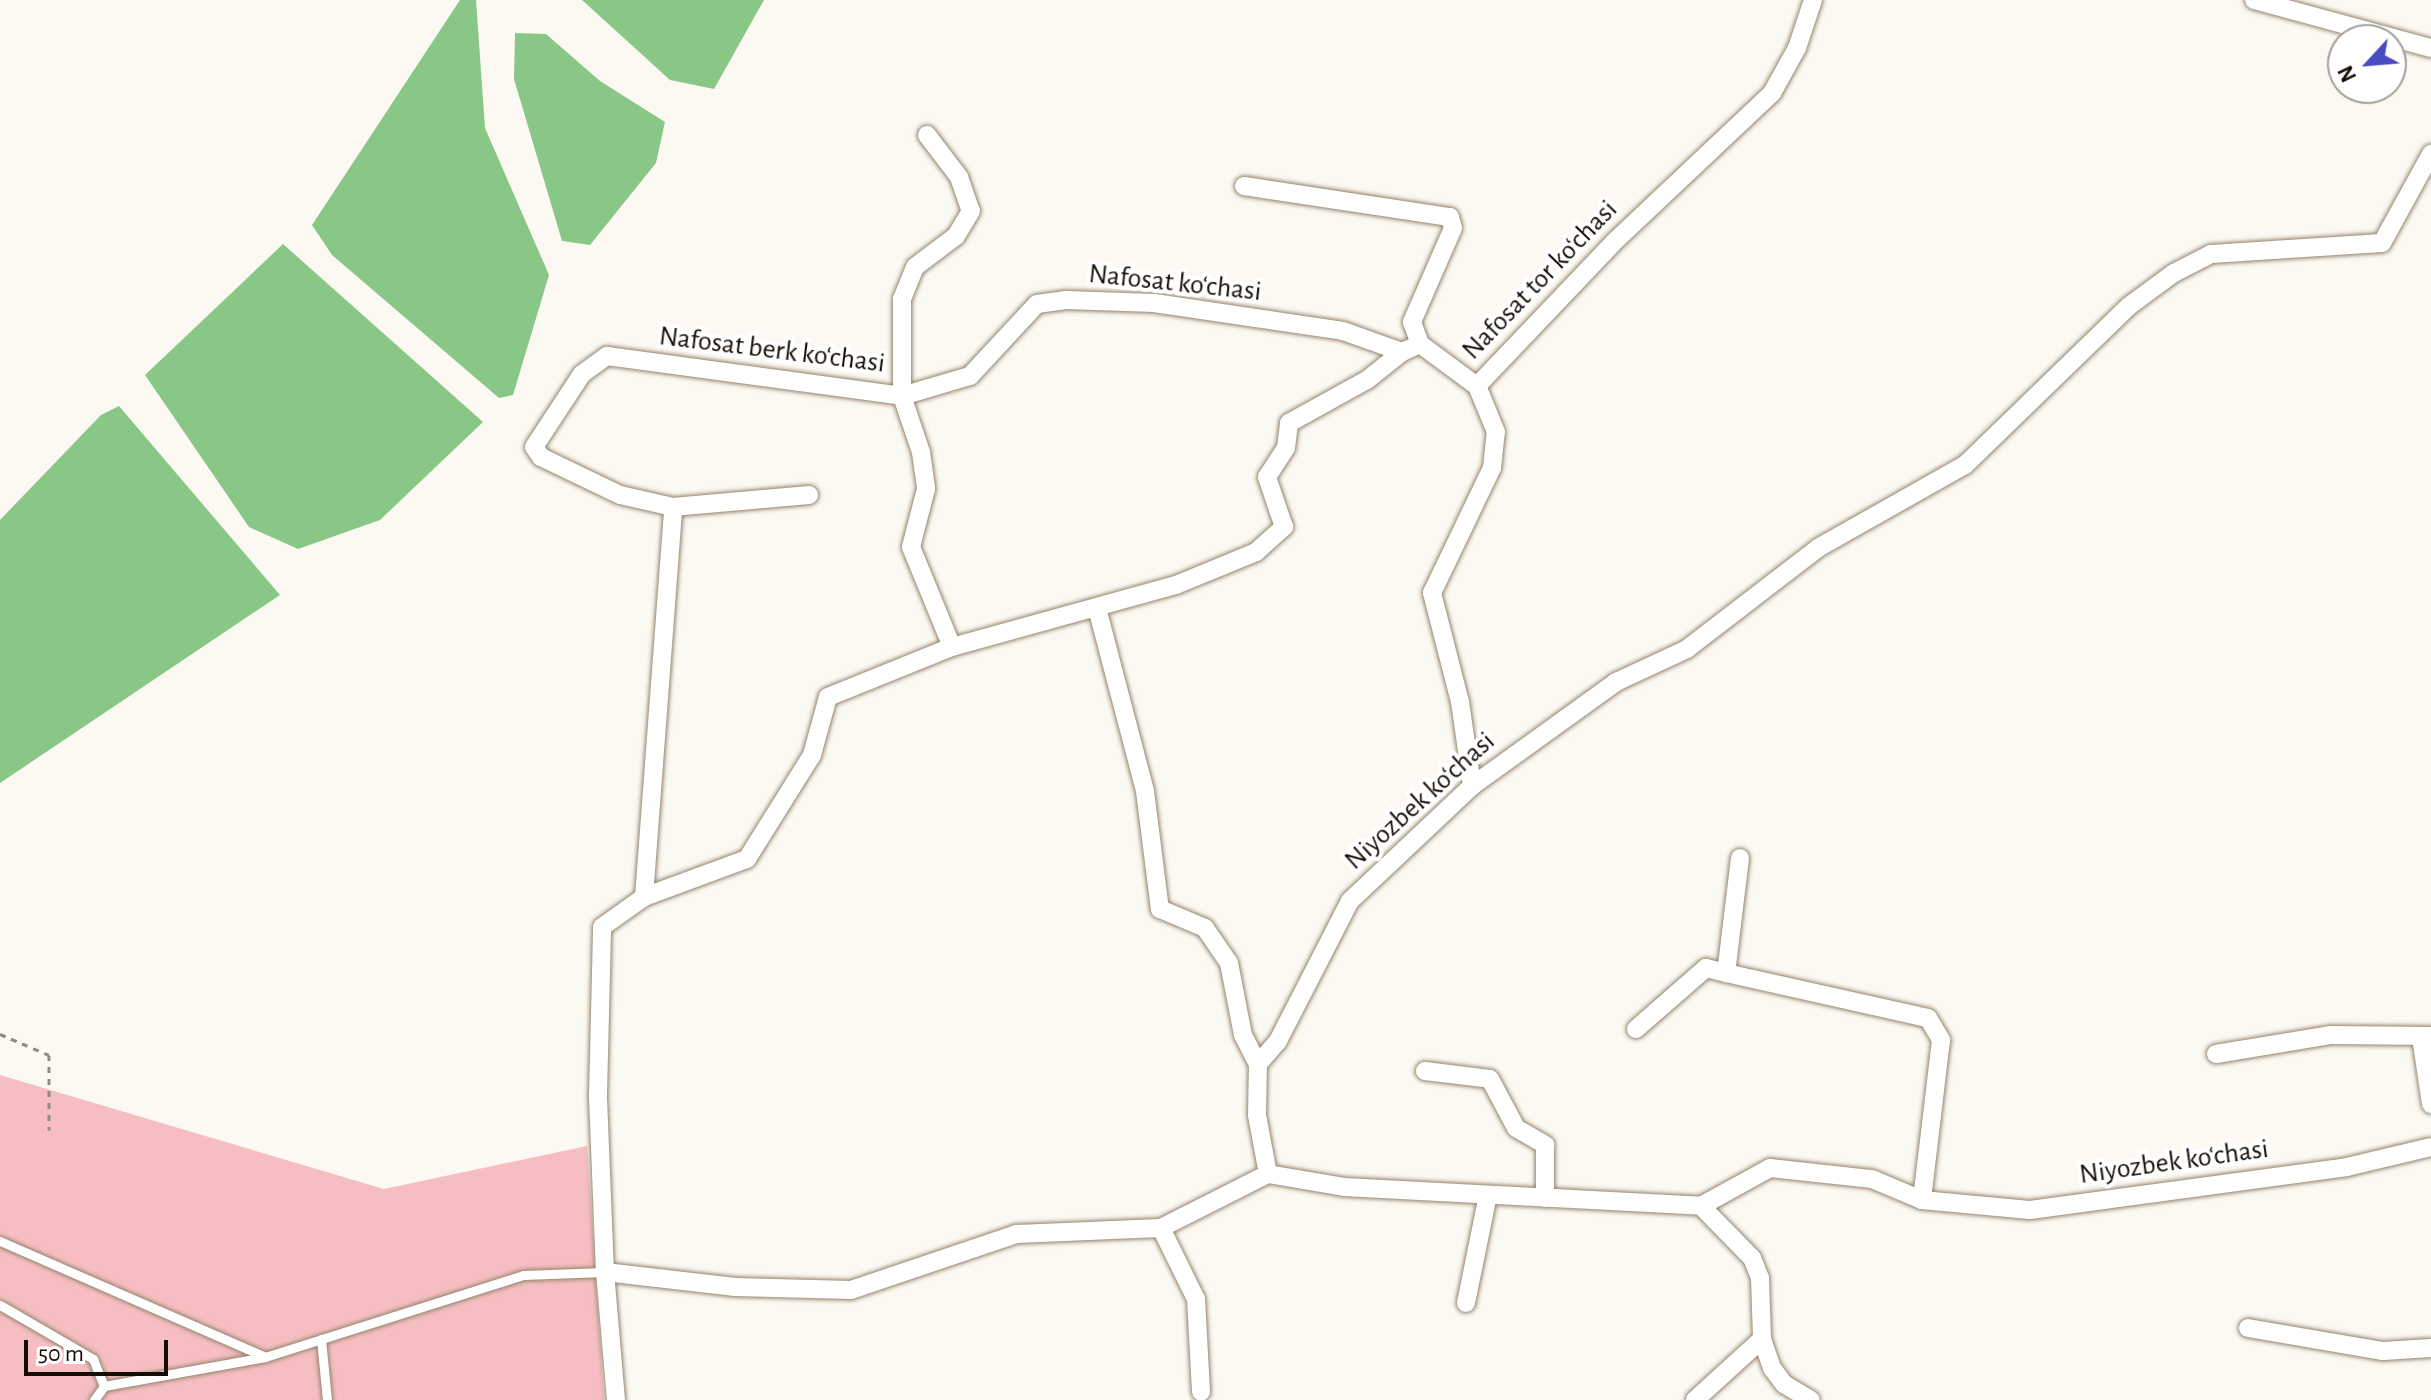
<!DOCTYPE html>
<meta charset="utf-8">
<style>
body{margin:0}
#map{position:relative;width:2431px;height:1400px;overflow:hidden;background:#fcf9f3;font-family:"Alegreya Sans",sans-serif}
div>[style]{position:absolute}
.green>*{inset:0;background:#f6bec2}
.water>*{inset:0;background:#89c787}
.path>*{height:3px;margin-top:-1.5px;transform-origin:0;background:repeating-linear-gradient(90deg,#8f8a83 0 6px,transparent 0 12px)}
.roads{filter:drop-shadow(0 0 2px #94846c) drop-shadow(0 0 2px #94846c)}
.lane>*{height:9px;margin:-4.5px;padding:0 4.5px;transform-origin:4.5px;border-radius:4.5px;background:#fff}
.street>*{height:18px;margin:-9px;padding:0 9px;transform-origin:9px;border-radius:9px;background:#fff}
span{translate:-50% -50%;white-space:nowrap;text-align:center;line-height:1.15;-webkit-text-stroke:8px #fff;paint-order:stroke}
.street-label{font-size:28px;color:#140e05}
.north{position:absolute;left:2327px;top:24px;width:80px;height:80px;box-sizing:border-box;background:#fff;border:2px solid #a19f9b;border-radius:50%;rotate:244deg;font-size:22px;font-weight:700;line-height:32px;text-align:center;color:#140e05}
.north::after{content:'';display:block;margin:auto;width:28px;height:36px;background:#494cc1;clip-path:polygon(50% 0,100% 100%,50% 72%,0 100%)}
.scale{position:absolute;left:24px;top:1340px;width:144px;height:36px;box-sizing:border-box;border:4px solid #140e05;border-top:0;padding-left:10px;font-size:24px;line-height:28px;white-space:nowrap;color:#140e05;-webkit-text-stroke:6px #fff;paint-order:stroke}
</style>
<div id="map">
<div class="green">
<div style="clip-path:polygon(0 1075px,384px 1189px,587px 1146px,604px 1400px,0 1400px)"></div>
</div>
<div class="water">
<div style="clip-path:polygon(460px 0,476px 0,485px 128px,549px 275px,513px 395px,499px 398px,332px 255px,312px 225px)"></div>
<div style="clip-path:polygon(582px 0,764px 0,714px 89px,670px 80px)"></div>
<div style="clip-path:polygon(515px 33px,546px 34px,600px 81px,665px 122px,656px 163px,590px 245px,562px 241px,514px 79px)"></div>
<div style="clip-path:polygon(283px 244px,483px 422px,380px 520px,298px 549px,249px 527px,145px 375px)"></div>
<div style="clip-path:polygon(119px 406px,280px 595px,0 783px,0 520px,101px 415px)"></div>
</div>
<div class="path">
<div style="left:0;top:1034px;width:53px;rotate:23.2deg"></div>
<div style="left:49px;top:1055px;width:75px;rotate:90deg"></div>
</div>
<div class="roads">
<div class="lane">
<div style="left:0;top:1241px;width:289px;rotate:23.6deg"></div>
<div style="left:0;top:1305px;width:108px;rotate:30.1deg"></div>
<div style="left:93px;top:1359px;width:29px;rotate:68deg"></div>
<div style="left:321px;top:1339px;width:61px;rotate:84.4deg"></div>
<div style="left:94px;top:1400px;width:17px;rotate:-54deg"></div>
<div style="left:104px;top:1386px;width:164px;rotate:-10.2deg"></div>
<div style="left:265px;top:1357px;width:271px;rotate:-17.6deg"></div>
<div style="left:523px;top:1275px;width:82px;rotate:-2.1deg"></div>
</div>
<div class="street">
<div style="left:2254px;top:0;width:183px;rotate:15.2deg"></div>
<div style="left:927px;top:135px;width:53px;rotate:52.7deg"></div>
<div style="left:959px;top:177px;width:36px;rotate:71deg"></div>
<div style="left:971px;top:211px;width:29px;rotate:121deg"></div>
<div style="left:956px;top:236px;width:51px;rotate:142.9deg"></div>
<div style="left:915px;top:267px;width:35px;rotate:112deg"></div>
<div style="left:902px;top:299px;width:97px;rotate:90deg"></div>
<div style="left:902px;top:396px;width:59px;rotate:71.3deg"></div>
<div style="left:921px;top:452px;width:37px;rotate:82deg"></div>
<div style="left:926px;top:489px;width:60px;rotate:104.5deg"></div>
<div style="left:911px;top:547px;width:108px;rotate:67.7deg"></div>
<div style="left:1244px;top:186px;width:208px;rotate:8.6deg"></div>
<div style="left:1450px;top:217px;width:11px;rotate:75deg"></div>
<div style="left:1453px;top:228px;width:103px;rotate:113.6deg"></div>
<div style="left:1412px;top:322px;width:23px;rotate:70deg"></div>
<div style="left:1477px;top:386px;width:197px;rotate:-46.4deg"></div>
<div style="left:1613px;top:243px;width:219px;rotate:-43.3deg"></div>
<div style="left:1772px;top:93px;width:51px;rotate:-60.9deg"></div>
<div style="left:1797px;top:48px;width:51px;rotate:-71.6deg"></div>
<div style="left:809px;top:495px;width:137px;rotate:175deg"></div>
<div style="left:673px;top:507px;width:54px;rotate:-167.2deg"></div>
<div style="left:620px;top:495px;width:88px;rotate:-154.3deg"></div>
<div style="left:541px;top:457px;width:12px;rotate:-125deg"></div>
<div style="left:534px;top:447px;width:87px;rotate:-56.7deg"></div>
<div style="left:582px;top:374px;width:31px;rotate:-36deg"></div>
<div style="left:607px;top:356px;width:298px;rotate:7.7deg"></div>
<div style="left:902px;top:396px;width:71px;rotate:-16.4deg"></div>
<div style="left:970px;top:376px;width:98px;rotate:-47.1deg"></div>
<div style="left:1037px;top:304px;width:29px;rotate:-8deg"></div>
<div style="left:1066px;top:300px;width:88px;rotate:2deg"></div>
<div style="left:1154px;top:303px;width:191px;rotate:8.4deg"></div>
<div style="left:1343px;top:331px;width:63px;rotate:19.6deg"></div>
<div style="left:1097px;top:608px;width:189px;rotate:75.3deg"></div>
<div style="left:1145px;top:791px;width:119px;rotate:82.8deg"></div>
<div style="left:1160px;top:909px;width:49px;rotate:22.9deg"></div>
<div style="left:1205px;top:928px;width:42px;rotate:55.6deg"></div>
<div style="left:1229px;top:963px;width:73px;rotate:79deg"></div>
<div style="left:1243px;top:1035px;width:33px;rotate:63deg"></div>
<div style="left:1472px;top:786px;width:85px;rotate:-98.1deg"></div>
<div style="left:1460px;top:702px;width:113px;rotate:-104.4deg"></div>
<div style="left:1432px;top:593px;width:139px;rotate:-64.4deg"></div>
<div style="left:1492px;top:468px;width:36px;rotate:-84deg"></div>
<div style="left:1496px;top:432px;width:50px;rotate:-112.4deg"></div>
<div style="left:1740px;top:858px;width:116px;rotate:96.9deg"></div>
<div style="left:1726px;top:973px;width:207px;rotate:12.6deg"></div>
<div style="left:1928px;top:1018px;width:26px;rotate:59deg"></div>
<div style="left:1941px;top:1040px;width:161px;rotate:96.8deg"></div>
<div style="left:644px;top:897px;width:391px;rotate:-85.7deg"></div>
<div style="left:1636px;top:1029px;width:93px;rotate:-41.1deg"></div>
<div style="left:1706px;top:968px;width:21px;rotate:14deg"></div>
<div style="left:2421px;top:1037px;width:68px;rotate:81.5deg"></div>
<div style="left:2216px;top:1054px;width:117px;rotate:-9.4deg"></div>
<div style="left:2331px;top:1035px;width:100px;rotate:0.6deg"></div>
<div style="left:1425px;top:1071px;width:65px;rotate:7deg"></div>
<div style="left:1490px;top:1079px;width:55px;rotate:62deg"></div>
<div style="left:1516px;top:1128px;width:34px;rotate:30deg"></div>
<div style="left:1545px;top:1145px;width:53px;rotate:90deg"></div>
<div style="left:1268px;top:1174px;width:60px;rotate:-100.6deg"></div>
<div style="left:1257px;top:1115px;width:51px;rotate:-88.9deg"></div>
<div style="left:1258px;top:1064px;width:30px;rotate:-49deg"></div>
<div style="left:1278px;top:1041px;width:157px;rotate:-62.8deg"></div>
<div style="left:1350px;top:901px;width:168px;rotate:-43.3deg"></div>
<div style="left:1472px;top:786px;width:178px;rotate:-35.8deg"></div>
<div style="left:1616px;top:682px;width:78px;rotate:-24.9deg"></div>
<div style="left:1687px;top:649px;width:165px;rotate:-37.6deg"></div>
<div style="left:1818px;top:548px;width:169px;rotate:-29.5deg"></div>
<div style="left:1965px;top:465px;width:228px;rotate:-44.1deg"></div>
<div style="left:2129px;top:306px;width:56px;rotate:-36.3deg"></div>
<div style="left:2174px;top:273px;width:42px;rotate:-27.2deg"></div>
<div style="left:2211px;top:254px;width:171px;rotate:-3.7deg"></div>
<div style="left:2382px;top:243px;width:102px;rotate:-61.2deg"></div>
<div style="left:1268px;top:1174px;width:77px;rotate:9.7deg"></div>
<div style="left:1344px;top:1187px;width:358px;rotate:3deg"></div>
<div style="left:1701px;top:1206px;width:79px;rotate:-28.8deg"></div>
<div style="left:1770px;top:1168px;width:103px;rotate:6.2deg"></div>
<div style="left:1872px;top:1179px;width:54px;rotate:22.8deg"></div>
<div style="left:1922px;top:1200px;width:108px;rotate:5.3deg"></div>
<div style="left:2030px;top:1210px;width:320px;rotate:-7.7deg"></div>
<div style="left:2347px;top:1167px;width:86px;rotate:-13.4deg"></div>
<div style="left:1701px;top:1206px;width:73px;rotate:45.6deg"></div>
<div style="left:1752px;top:1258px;width:22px;rotate:68deg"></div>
<div style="left:1760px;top:1278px;width:61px;rotate:88.1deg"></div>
<div style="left:1762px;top:1339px;width:31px;rotate:71deg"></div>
<div style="left:1772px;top:1368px;width:20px;rotate:53deg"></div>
<div style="left:1784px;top:1384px;width:31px;rotate:31deg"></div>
<div style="left:1161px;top:1228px;width:79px;rotate:63.8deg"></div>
<div style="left:1196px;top:1299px;width:93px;rotate:86.9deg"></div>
<div style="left:605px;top:1272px;width:131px;rotate:6.6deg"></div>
<div style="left:735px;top:1287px;width:116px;rotate:1.5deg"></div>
<div style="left:851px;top:1290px;width:174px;rotate:-18.7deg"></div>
<div style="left:1016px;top:1234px;width:145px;rotate:-2.4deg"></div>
<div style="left:1161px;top:1228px;width:120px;rotate:-26.8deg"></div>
<div style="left:1466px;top:1303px;width:110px;rotate:-78.5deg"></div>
<div style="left:2248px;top:1328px;width:137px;rotate:9.7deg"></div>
<div style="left:2383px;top:1351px;width:48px;rotate:-3.6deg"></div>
<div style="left:616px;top:1400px;width:128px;rotate:-94.9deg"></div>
<div style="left:605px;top:1272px;width:177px;rotate:-92.3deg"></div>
<div style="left:598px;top:1095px;width:168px;rotate:-88.6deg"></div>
<div style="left:602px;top:927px;width:52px;rotate:-35.5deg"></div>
<div style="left:644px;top:897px;width:110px;rotate:-20.3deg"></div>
<div style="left:747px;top:859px;width:123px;rotate:-58deg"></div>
<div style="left:812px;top:755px;width:60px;rotate:-74.6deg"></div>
<div style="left:828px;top:697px;width:134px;rotate:-22deg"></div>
<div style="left:952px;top:647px;width:232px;rotate:-15.5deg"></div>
<div style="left:1176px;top:585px;width:87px;rotate:-22.4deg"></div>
<div style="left:1256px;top:552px;width:38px;rotate:-42deg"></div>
<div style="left:1284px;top:527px;width:53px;rotate:-108.8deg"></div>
<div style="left:1267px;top:477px;width:35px;rotate:-57deg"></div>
<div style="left:1286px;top:448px;width:25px;rotate:-83deg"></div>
<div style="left:1289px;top:423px;width:89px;rotate:-28.9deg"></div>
<div style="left:1367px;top:380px;width:45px;rotate:-38.7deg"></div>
<div style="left:1402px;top:352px;width:20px;rotate:-24deg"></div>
<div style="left:1420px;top:344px;width:71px;rotate:36.4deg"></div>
<div style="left:1695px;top:1400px;width:91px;rotate:-42.3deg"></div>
</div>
</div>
<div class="street-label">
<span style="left:1540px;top:280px;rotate:-46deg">Nafosat tor ko‘chasi</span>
<span style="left:1175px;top:283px;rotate:6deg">Nafosat ko‘chasi</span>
<span style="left:772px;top:350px;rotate:7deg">Nafosat berk ko‘chasi</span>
<span style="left:1420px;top:801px;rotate:-42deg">Niyozbek ko‘chasi</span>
<span style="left:2174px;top:1162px;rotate:-8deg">Niyozbek ko‘chasi</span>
</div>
<div class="north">N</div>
<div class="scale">50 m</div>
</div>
